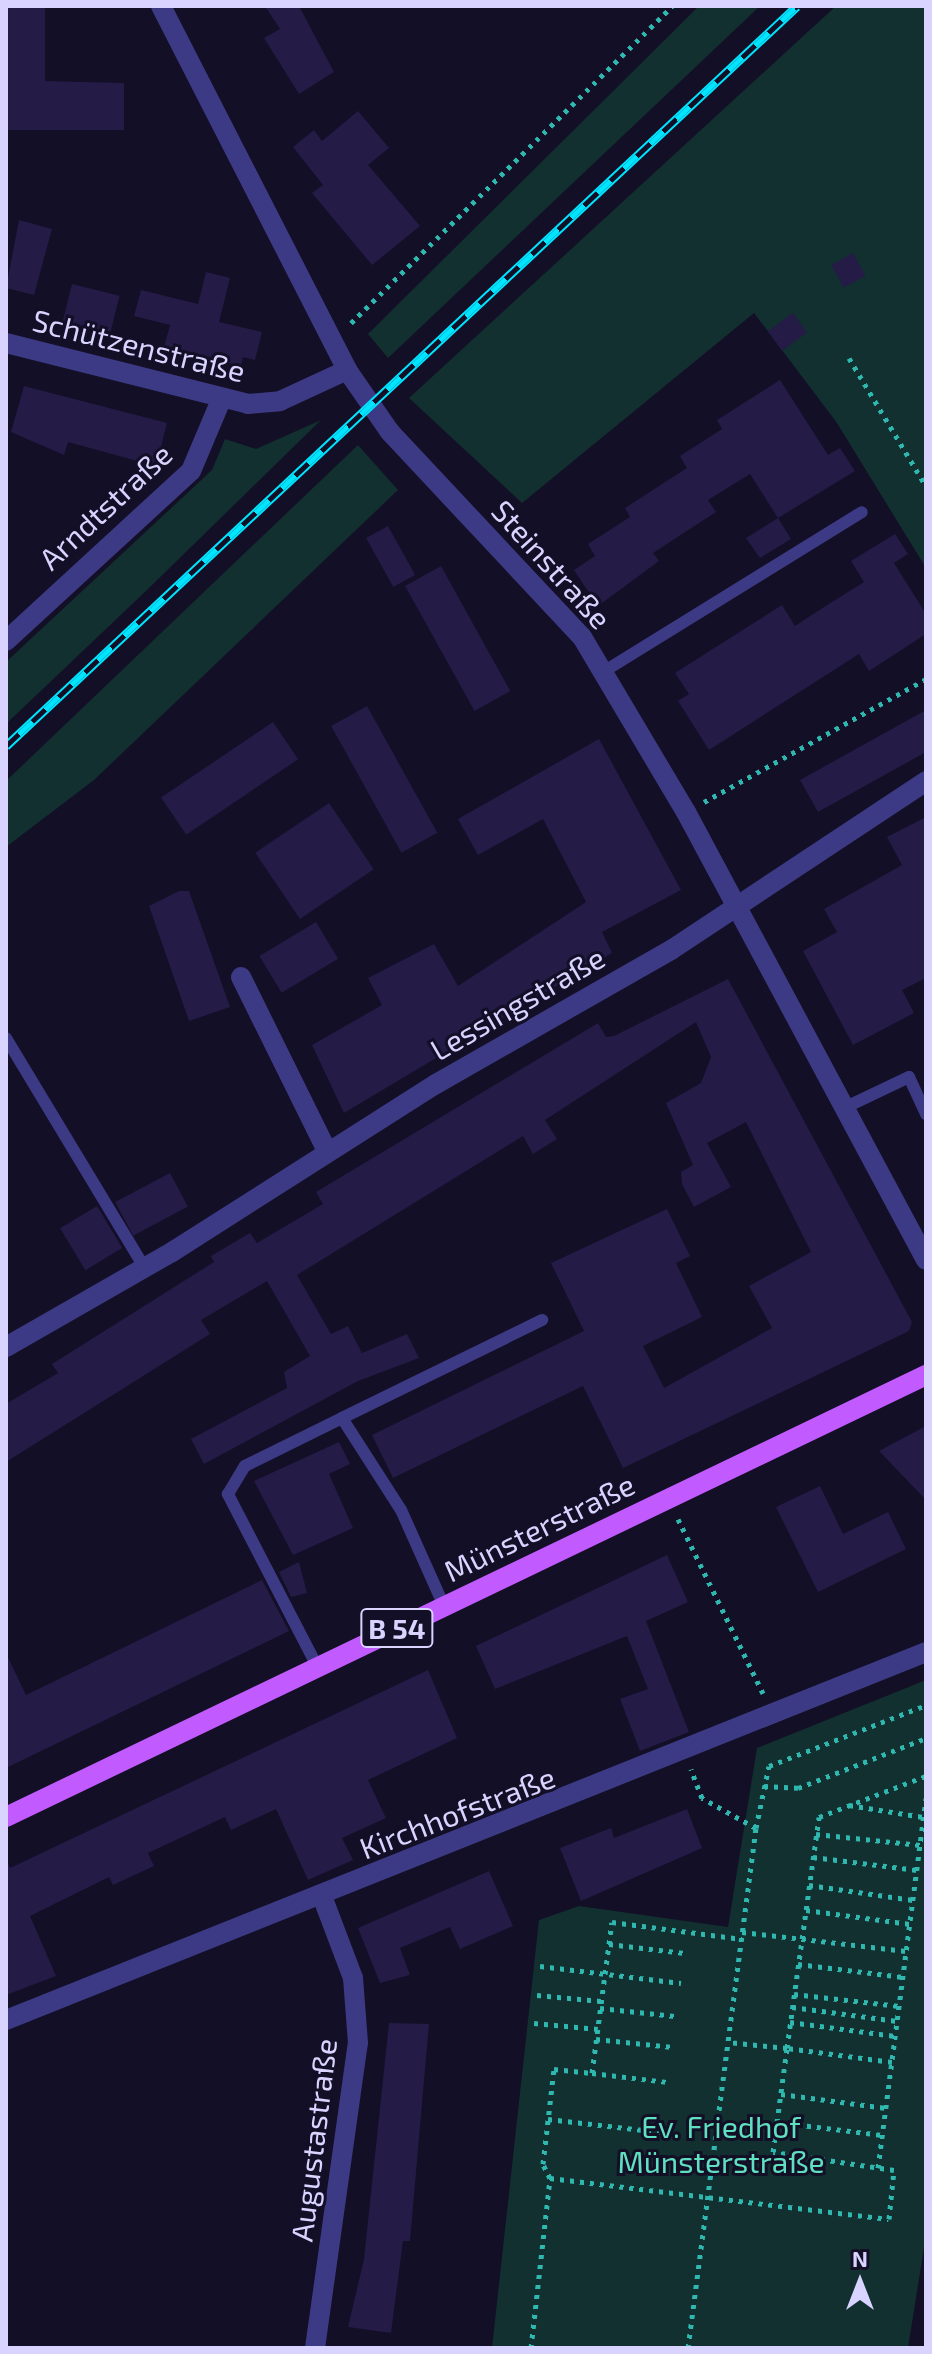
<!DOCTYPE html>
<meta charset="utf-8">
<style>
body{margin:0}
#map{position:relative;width:932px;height:2354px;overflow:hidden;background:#130f26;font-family:"Exo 2",sans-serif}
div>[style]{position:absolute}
.green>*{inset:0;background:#12302f}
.building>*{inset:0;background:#241b47;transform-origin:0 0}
.path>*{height:5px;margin-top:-2.5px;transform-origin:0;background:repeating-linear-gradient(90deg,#2fb8b0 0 4px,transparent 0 10px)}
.lane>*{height:12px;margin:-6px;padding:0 6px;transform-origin:6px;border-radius:6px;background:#3d3a85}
.street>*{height:20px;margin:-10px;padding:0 10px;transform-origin:10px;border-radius:10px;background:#3d3a85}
.primary>*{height:20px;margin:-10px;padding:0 10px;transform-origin:10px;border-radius:10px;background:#c25bff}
.rail>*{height:9px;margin-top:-4.5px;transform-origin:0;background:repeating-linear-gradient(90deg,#130f26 0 18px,#00e5ff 0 36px);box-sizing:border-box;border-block:2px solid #00e5ff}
span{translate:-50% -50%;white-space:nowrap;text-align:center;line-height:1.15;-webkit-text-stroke:6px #130f26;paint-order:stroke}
.shield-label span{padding:2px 6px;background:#130f26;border:2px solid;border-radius:6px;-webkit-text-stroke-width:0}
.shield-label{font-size:28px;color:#d9d4ff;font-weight:700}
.street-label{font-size:30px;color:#d9d4ff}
.park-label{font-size:30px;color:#5fe0c0}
.frame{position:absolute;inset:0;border:8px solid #d9d4ff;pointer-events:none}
.north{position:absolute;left:820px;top:2242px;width:80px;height:80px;-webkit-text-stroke:6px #130f26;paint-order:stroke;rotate:0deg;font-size:22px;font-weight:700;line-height:32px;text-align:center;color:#d9d4ff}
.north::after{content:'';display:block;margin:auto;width:28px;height:36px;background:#d9d4ff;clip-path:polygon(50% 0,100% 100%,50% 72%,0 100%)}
</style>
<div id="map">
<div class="green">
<div style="clip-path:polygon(699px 6px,760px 6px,388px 358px,368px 334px)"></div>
<div style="clip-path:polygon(836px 6px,926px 6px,926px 568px,837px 423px,754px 313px,522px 503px,409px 398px)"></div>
<div style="clip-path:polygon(321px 420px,148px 589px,6px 724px,6px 662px,212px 470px,225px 439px,256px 449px)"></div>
<div style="clip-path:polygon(358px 445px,398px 490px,94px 780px,6px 847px,6px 781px)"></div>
<div style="clip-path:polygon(926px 1680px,926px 2235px,908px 2348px,492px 2348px,539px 1920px,579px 1906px,728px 1927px,757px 1748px)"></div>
</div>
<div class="building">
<div style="clip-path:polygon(6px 6px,45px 6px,45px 81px,124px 83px,124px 130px,6px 130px)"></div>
<div style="clip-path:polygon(265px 6px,299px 6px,334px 72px,299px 94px,264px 38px,280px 29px)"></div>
<div style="clip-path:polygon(358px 111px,389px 148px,368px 165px,420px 226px,372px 265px,312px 193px,323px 185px,293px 147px,314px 130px,322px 141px)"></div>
<div style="clip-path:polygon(19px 220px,52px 229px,34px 295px,6px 288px)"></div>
<div style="left:853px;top:253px;width:26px;height:25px;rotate:61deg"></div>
<div style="clip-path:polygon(206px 272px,230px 278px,219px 322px,262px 332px,255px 360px,243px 357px,241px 366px,164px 347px,170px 325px,134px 316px,141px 290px,198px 304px)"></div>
<div style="left:72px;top:284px;width:49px;height:39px;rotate:14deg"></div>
<div style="left:793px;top:313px;width:24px;height:31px;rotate:54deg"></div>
<div style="clip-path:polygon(780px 380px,828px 455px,840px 448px,855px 471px,778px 518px,791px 539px,760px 558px,746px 538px,778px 518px,750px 474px,708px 500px,716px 512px,653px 553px,659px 561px,598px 606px,574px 570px,595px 556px,588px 544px,630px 517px,625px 508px,687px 468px,680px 456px,722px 429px,717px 420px)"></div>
<div style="clip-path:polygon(24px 386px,167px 423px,156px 466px,68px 442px,64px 455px,11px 432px)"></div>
<div style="left:388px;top:526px;width:56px;height:25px;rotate:61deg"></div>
<div style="clip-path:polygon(895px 534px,908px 554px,894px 563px,926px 614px,926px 634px,869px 671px,859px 654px,709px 750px,678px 701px,689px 694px,675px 673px,782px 605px,795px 626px,824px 607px,864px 582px,851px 561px)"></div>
<div style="left:441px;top:566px;width:143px;height:41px;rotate:61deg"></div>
<div style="left:367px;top:706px;width:145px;height:41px;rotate:61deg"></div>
<div style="clip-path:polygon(926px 710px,926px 752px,818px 812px,800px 780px)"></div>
<div style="left:273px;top:722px;width:45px;height:135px;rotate:56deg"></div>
<div style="clip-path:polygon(599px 739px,681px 890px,602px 932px,612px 953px,344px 1113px,312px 1045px,382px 1005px,368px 978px,434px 944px,458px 986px,586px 902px,543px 819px,478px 855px,458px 819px)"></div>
<div style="left:329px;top:803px;width:80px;height:89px;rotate:56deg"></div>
<div style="clip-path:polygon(926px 817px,926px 978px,902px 990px,914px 1013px,853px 1045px,803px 951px,837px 932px,824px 909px,902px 865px,887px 837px)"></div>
<div style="clip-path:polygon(179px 891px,189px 891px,230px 1007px,189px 1021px,149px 906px)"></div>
<div style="left:316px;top:922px;width:43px;height:66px;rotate:59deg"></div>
<div style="clip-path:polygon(728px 979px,912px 1322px,909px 1331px,623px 1468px,583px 1386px,393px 1478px,372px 1435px,584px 1331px,551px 1263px,667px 1209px,690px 1256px,676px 1263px,702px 1317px,643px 1346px,664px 1388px,772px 1328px,749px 1286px,811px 1252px,746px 1122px,707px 1143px,731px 1187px,694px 1207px,682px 1184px,681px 1172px,693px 1165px,666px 1103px,701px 1083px,711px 1057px,696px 1022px,545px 1120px,557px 1139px,533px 1154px,523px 1136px,297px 1275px,331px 1334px,348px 1326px,362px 1353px,407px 1334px,419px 1358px,358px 1381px,204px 1464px,191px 1439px,287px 1388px,284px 1372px,310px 1356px,267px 1281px,201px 1320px,210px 1334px,6px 1462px,6px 1404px,58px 1373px,52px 1364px,214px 1262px,211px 1256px,250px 1233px,257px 1243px,323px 1204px,316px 1192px,598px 1023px,606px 1037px,614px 1036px)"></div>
<div style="left:170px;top:1173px;width:38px;height:62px;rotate:62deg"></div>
<div style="left:97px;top:1206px;width:49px;height:43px;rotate:59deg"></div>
<div style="clip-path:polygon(926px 1426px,926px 1500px,879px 1451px)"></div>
<div style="clip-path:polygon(339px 1442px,350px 1464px,329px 1474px,353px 1528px,293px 1555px,254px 1481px)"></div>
<div style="clip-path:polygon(820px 1486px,843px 1534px,888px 1512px,906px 1549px,818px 1592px,776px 1507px)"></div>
<div style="clip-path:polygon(667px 1555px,688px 1602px,646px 1621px,689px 1732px,640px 1751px,620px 1699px,648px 1689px,627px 1636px,495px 1689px,476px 1646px)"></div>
<div style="clip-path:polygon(299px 1562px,307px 1593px,291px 1597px,279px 1572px)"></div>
<div style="clip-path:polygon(262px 1580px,289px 1631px,6px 1768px,6px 1653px,26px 1695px)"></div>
<div style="clip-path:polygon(428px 1670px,457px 1738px,368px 1780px,386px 1818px,342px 1838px,353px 1860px,308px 1880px,276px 1809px,231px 1830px,225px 1817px,148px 1853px,154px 1866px,113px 1885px,109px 1877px,30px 1916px,56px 1976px,6px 1995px,6px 1858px,10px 1868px)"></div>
<div style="clip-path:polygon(687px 1809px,702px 1848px,581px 1901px,560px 1848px,611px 1828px,614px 1838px)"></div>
<div style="clip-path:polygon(489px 1871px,513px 1926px,460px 1949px,450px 1927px,400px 1948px,410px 1975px,380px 1983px,358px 1928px)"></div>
<div style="clip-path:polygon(389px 2023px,429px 2024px,410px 2241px,403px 2241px,391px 2333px,348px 2327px,364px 2259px)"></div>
</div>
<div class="path">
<div style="left:351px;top:323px;width:451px;rotate:-44.6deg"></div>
<div style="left:849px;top:358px;width:149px;rotate:59deg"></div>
<div style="left:704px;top:802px;width:254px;rotate:-29deg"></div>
<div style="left:678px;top:1519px;width:194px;rotate:64deg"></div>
<div style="left:764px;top:1786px;width:34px;rotate:3deg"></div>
<div style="left:798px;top:1788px;width:137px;rotate:-21.3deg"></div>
<div style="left:849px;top:1805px;width:75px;rotate:9.2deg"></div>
<div style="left:756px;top:1828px;width:63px;rotate:-78.2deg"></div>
<div style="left:769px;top:1766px;width:168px;rotate:-21.2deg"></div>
<div style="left:816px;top:1834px;width:105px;rotate:6deg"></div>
<div style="left:813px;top:1857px;width:105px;rotate:7.1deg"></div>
<div style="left:809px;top:1885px;width:105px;rotate:8.2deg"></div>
<div style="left:806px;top:1910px;width:105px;rotate:7.7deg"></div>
<div style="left:742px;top:1932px;width:165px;rotate:6.6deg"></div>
<div style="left:609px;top:1944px;width:76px;rotate:6.8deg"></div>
<div style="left:798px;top:1964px;width:106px;rotate:7.1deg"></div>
<div style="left:540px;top:1966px;width:142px;rotate:6.9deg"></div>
<div style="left:794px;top:1994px;width:106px;rotate:6.5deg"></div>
<div style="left:537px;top:1995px;width:64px;rotate:5.4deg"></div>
<div style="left:792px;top:2007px;width:106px;rotate:7.6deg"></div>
<div style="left:600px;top:2008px;width:75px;rotate:6.1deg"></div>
<div style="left:790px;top:2022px;width:106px;rotate:7.6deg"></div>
<div style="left:534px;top:2023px;width:64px;rotate:5.4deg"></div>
<div style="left:596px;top:2039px;width:77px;rotate:5.9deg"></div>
<div style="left:892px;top:2062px;width:106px;rotate:-172.4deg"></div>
<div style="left:787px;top:2048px;width:233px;rotate:-82.1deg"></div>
<div style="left:819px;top:1817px;width:115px;rotate:-21deg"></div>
<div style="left:592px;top:2073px;width:77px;rotate:6.8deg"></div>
<div style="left:781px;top:2094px;width:106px;rotate:7.6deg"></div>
<div style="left:548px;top:2119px;width:113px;rotate:6.6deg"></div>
<div style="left:777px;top:2122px;width:106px;rotate:7.1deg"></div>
<div style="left:878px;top:2168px;width:373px;rotate:-82.6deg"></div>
<div style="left:550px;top:2178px;width:16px;rotate:-117deg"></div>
<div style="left:543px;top:2164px;width:96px;rotate:-83.4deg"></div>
<div style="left:554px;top:2069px;width:38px;rotate:6deg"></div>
<div style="left:592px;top:2073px;width:152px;rotate:-82.5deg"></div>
<div style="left:612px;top:1922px;width:131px;rotate:7.5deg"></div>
<div style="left:531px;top:2348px;width:171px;rotate:-83.6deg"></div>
<div style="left:550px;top:2178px;width:341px;rotate:6.9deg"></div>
<div style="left:889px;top:2219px;width:49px;rotate:-84.2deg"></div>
<div style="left:894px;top:2170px;width:122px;rotate:-171.5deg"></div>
<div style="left:773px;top:2152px;width:105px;rotate:-82.3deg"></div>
<div style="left:787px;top:2048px;width:59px;rotate:-174.2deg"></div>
<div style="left:688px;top:2348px;width:524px;rotate:-82.55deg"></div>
<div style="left:756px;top:1828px;width:62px;rotate:-150.9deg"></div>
<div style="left:702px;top:1798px;width:31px;rotate:-111deg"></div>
</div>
<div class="lane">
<div style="left:603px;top:672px;width:304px;rotate:-31.7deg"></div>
<div style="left:6px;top:1038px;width:269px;rotate:58.9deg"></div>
<div style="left:844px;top:1108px;width:72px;rotate:-25.5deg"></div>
<div style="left:909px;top:1077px;width:41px;rotate:65.3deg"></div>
<div style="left:444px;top:1606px;width:105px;rotate:-114.1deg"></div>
<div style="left:401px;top:1510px;width:109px;rotate:-122.7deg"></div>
<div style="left:342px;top:1418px;width:223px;rotate:-26.1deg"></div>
<div style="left:317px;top:1666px;width:194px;rotate:-117.4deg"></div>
<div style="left:228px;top:1494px;width:33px;rotate:-59deg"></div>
<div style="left:245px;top:1466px;width:108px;rotate:-26.3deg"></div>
</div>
<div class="street">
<div style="left:161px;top:6px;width:409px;rotate:62.9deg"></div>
<div style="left:347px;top:370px;width:75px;rotate:55.3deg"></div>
<div style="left:390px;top:432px;width:281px;rotate:46.9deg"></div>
<div style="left:582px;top:637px;width:204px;rotate:59.3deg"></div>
<div style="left:686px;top:812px;width:508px;rotate:61.82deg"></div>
<div style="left:6px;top:343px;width:250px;rotate:14.1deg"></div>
<div style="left:248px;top:404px;width:32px;rotate:-5deg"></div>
<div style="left:280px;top:401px;width:74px;rotate:-24.8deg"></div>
<div style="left:6px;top:641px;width:251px;rotate:-42.6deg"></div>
<div style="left:191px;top:471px;width:77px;rotate:-67.1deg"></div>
<div style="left:241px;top:977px;width:194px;rotate:63.7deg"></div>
<div style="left:6px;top:1347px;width:191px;rotate:-29.8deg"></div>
<div style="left:172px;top:1252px;width:313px;rotate:-32.5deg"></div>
<div style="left:436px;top:1084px;width:271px;rotate:-29.7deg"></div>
<div style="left:671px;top:950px;width:306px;rotate:-33.5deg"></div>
<div style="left:6px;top:2020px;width:991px;rotate:-21.8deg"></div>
<div style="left:315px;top:2348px;width:308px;rotate:-82deg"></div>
<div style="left:358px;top:2043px;width:65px;rotate:-94.4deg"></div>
<div style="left:353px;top:1978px;width:88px;rotate:-110.7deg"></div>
</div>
<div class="primary">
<div style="left:6px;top:1817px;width:1021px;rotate:-25.66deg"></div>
</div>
<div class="rail">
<div style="left:6px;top:746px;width:1083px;rotate:-43.09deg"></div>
</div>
<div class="shield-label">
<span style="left:397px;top:1628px">B 54</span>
</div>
<div class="street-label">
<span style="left:139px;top:345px;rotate:14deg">Schützenstraße</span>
<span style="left:105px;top:506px;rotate:-43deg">Arndtstraße</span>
<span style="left:552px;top:564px;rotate:48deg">Steinstraße</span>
<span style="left:517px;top:1003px;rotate:-30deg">Lessingstraße</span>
<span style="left:539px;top:1527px;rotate:-26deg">Münsterstraße</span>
<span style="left:457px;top:1812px;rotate:-21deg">Kirchhofstraße</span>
<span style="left:313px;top:2140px;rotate:-83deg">Augustastraße</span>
</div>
<div class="park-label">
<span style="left:721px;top:2143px">Ev. Friedhof<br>Münsterstraße</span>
</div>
<div class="frame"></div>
<div class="north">N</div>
</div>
